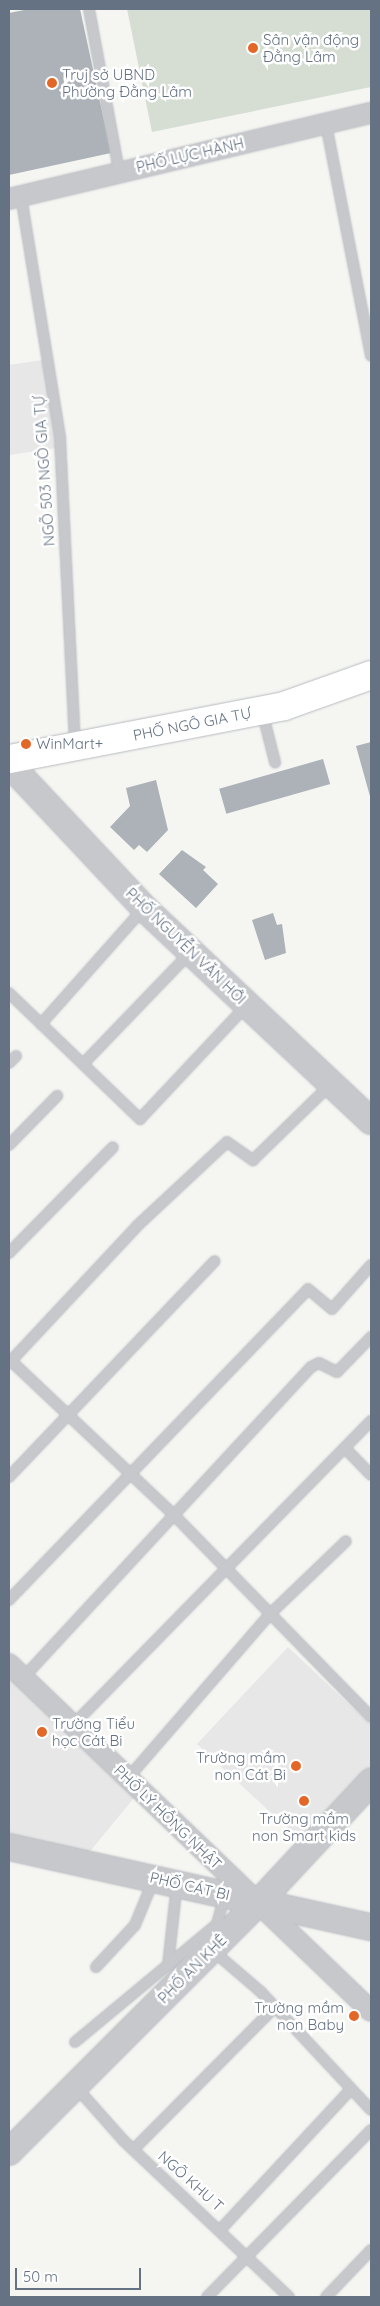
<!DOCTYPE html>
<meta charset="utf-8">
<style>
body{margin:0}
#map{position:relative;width:380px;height:2306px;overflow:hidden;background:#f5f6f2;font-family:Quicksand,sans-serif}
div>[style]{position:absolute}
.built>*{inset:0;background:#e6e7e6}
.green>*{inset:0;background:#d6ddd3}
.building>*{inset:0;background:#acb2b8;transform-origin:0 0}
.roads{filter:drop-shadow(0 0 1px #b8bbc0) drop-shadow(0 0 1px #b8bbc0)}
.service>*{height:10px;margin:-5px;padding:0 5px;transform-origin:5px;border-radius:5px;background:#c6c8cc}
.minor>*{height:20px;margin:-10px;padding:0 10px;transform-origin:10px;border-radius:10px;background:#c6c8cc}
.tertiary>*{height:26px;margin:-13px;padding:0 13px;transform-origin:13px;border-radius:13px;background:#c6c8cc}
.secondary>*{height:28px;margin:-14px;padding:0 14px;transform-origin:14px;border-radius:14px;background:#fff}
.dots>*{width:14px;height:14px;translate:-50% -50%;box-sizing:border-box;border:2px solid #fff;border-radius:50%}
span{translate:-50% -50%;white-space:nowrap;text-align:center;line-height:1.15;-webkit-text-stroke:5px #fff;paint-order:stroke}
.poi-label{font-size:15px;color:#657283}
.left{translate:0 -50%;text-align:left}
.right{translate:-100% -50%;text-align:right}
.street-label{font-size:15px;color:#657283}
.frame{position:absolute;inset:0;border:10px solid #657283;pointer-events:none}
.scale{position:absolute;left:15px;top:2268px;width:126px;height:22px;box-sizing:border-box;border:2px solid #657283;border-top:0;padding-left:6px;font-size:15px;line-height:18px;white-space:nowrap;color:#657283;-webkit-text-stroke:4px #fff;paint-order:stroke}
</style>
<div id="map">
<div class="built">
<div style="clip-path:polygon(50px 359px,63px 447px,9px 455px,9px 365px)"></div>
<div style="clip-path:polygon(288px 1647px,371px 1725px,371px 1788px,312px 1851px,197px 1744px)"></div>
<div style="clip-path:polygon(9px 1671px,138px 1793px,82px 1861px,9px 1844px)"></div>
</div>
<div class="green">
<div style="clip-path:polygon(127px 9px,371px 9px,371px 87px,152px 132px)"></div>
</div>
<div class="building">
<div style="clip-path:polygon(29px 9px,80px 9px,111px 153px,9px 175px,9px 13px)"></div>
<div style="clip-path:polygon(371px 742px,371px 800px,356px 746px)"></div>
<div style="left:323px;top:759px;width:26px;height:108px;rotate:74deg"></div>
<div style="clip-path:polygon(156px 780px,168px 830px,147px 852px,139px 845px,134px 850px,110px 827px,130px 806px,126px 788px)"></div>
<div style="clip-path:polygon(182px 850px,206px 867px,203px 870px,218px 884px,196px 908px,159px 874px)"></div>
<div style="clip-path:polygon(273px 913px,277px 925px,282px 924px,286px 953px,265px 960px,252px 920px)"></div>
</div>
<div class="roads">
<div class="service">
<div style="left:89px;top:9px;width:165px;rotate:79.5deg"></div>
<div style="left:326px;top:124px;width:236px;rotate:79deg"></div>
<div style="left:21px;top:196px;width:245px;rotate:80.8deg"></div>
<div style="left:60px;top:438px;width:308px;rotate:87.2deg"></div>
<div style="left:262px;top:711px;width:53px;rotate:75.7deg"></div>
<div style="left:9px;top:993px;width:182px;rotate:43.9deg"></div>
<div style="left:140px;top:1119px;width:156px;rotate:-46.8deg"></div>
<div style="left:41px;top:1024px;width:154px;rotate:-48.4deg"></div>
<div style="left:9px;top:1063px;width:10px;rotate:-45deg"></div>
<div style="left:83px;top:1064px;width:154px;rotate:-46.1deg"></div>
<div style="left:9px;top:1145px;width:69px;rotate:-45.6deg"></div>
<div style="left:9px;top:1253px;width:148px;rotate:-45.5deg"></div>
<div style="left:9px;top:1359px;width:228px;rotate:43.4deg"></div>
<div style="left:175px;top:1516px;width:281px;rotate:45.7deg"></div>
<div style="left:9px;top:1363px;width:187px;rotate:-46.9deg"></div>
<div style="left:137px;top:1226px;width:123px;rotate:-43deg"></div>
<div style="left:227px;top:1142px;width:32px;rotate:35deg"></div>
<div style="left:253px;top:1160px;width:107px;rotate:-44.2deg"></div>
<div style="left:345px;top:1448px;width:37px;rotate:46deg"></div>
<div style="left:9px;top:1477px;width:298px;rotate:-46.4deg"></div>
<div style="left:9px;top:1600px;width:431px;rotate:-46.1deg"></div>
<div style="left:308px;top:1289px;width:31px;rotate:40deg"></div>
<div style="left:332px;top:1309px;width:59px;rotate:-48.4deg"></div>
<div style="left:23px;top:1678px;width:424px;rotate:-47.2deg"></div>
<div style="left:311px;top:1367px;width:9px;rotate:-27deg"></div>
<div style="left:319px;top:1363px;width:20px;rotate:27deg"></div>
<div style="left:337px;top:1372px;width:49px;rotate:-45.8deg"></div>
<div style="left:73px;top:1725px;width:426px;rotate:-45.6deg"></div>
<div style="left:128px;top:1778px;width:217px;rotate:-49.1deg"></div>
<div style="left:270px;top:1614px;width:105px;rotate:-43.8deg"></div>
<div style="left:212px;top:1950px;width:65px;rotate:40.6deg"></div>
<div style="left:261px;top:1992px;width:161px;rotate:47deg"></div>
<div style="left:168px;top:1965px;width:81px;rotate:-83.7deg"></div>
<div style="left:96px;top:1967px;width:57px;rotate:-47.1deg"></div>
<div style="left:135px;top:1925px;width:50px;rotate:-67.6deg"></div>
<div style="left:75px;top:2042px;width:185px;rotate:-39.7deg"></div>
<div style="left:217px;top:1924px;width:30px;rotate:-75deg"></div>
<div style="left:76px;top:2087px;width:72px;rotate:48.4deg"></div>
<div style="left:124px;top:2141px;width:227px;rotate:43.4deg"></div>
<div style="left:134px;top:2149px;width:199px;rotate:-45.2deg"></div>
<div style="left:221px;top:2229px;width:191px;rotate:-47.1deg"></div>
<div style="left:207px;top:2297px;width:234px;rotate:-45.5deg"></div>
<div style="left:326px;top:2297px;width:65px;rotate:-46.2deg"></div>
</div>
<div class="minor">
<div style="left:9px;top:199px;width:372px;rotate:-13.4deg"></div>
<div style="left:9px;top:1664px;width:501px;rotate:43.79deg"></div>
</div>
<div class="tertiary">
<div style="left:9px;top:764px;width:197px;rotate:46.8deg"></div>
<div style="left:144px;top:908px;width:311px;rotate:43.2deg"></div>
<div style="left:9px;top:1847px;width:371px;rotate:12.5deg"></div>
<div style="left:9px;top:2152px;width:352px;rotate:-45deg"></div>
<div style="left:258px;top:1903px;width:166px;rotate:-47deg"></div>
</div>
<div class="secondary">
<div style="left:9px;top:759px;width:280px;rotate:-10.9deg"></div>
<div style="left:284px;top:706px;width:92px;rotate:-19.6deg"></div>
</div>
</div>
<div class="dots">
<div style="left:253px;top:48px;background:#e36726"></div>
<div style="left:52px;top:83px;background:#e36726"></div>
<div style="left:26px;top:744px;background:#e36726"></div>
<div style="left:42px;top:1732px;background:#e36726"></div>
<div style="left:296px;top:1766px;background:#e36726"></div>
<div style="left:304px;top:1801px;background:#e36726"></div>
<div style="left:354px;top:2016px;background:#e36726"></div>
</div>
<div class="poi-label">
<span class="left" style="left:263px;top:48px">Sân vận động<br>Đằng Lâm</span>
<span class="left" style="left:62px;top:83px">Truj sở UBND<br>Phường Đằng Lâm</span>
<span class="left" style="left:36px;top:744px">WinMart+</span>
<span class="left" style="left:52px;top:1732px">Trường Tiểu<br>học Cát Bi</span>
<span class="right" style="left:286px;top:1766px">Trường mầm<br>non Cát Bi</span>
<span style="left:304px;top:1827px">Trường mầm<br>non Smart kids</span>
<span class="right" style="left:344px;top:2016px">Trường mầm<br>non Baby</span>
</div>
<div class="street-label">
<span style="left:190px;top:155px;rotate:-13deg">PHỐ LỰC HÀNH</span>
<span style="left:44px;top:471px;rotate:-94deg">NGÕ 503 NGÔ GIA TỰ</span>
<span style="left:192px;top:724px;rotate:-11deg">PHỐ NGÔ GIA TỰ</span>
<span style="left:186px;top:946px;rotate:44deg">PHỐ NGUYỄN VĂN HỚI</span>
<span style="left:168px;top:1817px;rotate:44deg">PHỐ LÝ HỒNG NHẬT</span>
<span style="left:190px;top:1886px;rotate:13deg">PHỐ CÁT BI</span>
<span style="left:192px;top:1969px;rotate:-45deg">PHỐ AN KHÊ</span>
<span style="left:191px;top:2181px;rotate:42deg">NGÕ KHU T</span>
</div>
<div class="frame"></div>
<div class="scale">50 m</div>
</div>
